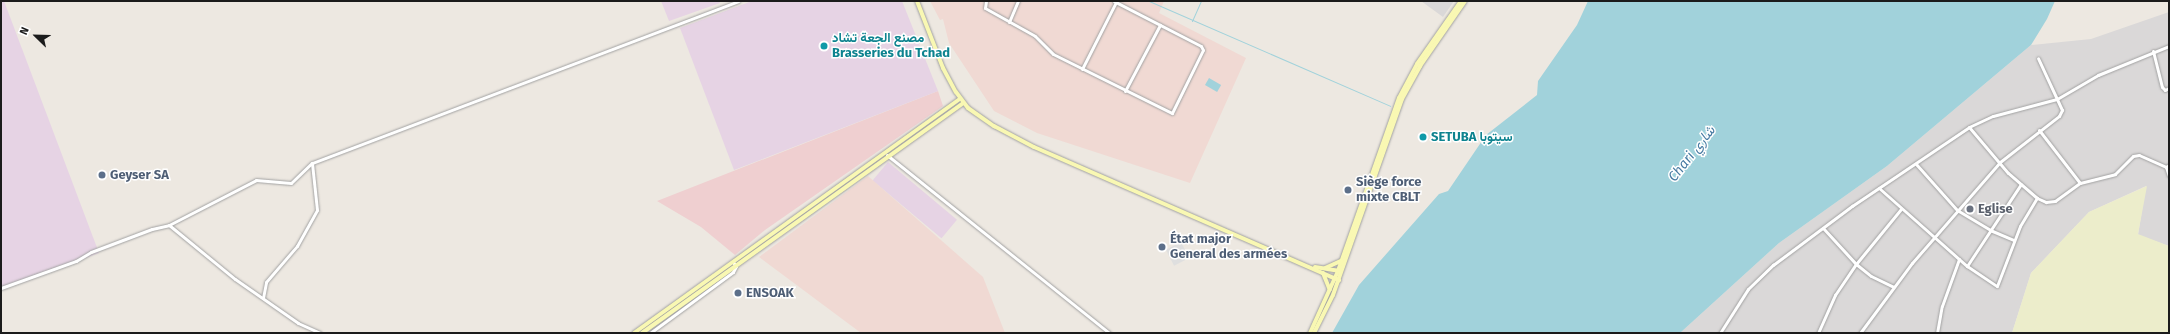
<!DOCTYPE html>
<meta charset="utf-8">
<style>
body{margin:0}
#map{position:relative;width:2170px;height:334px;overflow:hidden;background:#ede8e1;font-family:"Fira Sans",Vazirmatn,sans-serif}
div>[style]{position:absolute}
.residential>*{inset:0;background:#dad8d8}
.commercial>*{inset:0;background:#efcfd0}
.industrial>*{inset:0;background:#e6d3e4;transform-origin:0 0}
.military>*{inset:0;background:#f0d9d3}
.farmland>*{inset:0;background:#ecedcb}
.parking>*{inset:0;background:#dfdfdf;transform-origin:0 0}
.water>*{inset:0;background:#a1d2db;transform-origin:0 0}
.stream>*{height:1px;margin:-0.5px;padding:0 0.5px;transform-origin:0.5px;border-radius:0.5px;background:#a1d2db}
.roads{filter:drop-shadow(0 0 1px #a2a2a2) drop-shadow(0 0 1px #a2a2a2)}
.street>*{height:3px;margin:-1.5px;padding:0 1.5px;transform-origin:1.5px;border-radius:1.5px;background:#fff}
.secondary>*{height:4px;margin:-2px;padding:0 2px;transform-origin:2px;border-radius:2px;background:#f9f8b3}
.dots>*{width:11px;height:11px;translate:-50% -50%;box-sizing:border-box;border:2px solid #fff;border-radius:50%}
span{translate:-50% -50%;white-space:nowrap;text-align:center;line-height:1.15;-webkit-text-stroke:3px #fff;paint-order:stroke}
.culture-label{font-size:13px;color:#0d838f;font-weight:700}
.left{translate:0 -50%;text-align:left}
.service-label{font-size:13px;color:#4e5e75;font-weight:700}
.worship-label{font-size:13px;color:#5b616d;font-weight:700}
.water-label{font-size:14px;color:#467aa2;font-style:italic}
.frame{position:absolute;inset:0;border:2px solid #1b1b1b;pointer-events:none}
.north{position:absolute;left:16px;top:16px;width:40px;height:40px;-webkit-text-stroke:3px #fff;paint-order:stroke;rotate:293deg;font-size:11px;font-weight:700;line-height:16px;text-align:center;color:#1b1b1b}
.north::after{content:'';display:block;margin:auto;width:14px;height:18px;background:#1b1b1b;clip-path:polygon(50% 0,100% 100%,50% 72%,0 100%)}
</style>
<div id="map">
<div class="residential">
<div style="clip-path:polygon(1421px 1px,1454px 1px,1443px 17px)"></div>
<div style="clip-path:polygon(2169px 12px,2169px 246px,2138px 235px,2146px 186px,2089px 212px,2031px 273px,2012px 333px,1680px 333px,1779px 243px,1887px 166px,2031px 45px,2091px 39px)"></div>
</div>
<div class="commercial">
<div style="clip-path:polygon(938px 91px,943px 106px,765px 230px,735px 255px,701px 227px,657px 201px)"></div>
</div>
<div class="industrial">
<div style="clip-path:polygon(1px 1px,4px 1px,99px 253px,1px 290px)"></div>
<div style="clip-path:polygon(661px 1px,719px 1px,720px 3px,669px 21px)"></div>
<div style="clip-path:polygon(752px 1px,902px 1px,938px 91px,734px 170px,680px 28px)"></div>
<div style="left:888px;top:162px;width:90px;height:24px;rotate:40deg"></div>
</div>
<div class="military">
<div style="clip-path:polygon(930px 1px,1164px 1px,1159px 13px,1246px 58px,1190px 183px,1037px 133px,994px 111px,949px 43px,943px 19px,940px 20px)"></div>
<div style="clip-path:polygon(868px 176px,983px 277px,1005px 333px,861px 333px,759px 257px)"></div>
</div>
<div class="farmland">
<div style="clip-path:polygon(2147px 186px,2138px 234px,2169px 246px,2169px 333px,2012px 333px,2031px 273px,2089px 212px)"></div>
</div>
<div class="parking">
<div style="left:1181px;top:242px;width:18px;height:17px;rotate:63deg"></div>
</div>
<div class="water">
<div style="clip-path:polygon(1588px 1px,2055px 1px,2047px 19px,2031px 45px,1887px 166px,1779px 243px,1680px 333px,1332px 333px,1359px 285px,1439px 194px,1448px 191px,1486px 135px,1537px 95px,1538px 81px,1577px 25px)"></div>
<div style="left:1209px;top:78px;width:14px;height:8px;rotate:30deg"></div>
</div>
<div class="stream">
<div style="left:1149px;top:1px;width:263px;rotate:23.5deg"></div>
<div style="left:1192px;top:21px;width:22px;rotate:-66deg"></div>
</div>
<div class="roads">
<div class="street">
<div style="left:986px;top:1px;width:7px;rotate:98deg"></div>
<div style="left:985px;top:8px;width:57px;rotate:29.2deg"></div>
<div style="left:1035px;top:36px;width:25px;rotate:45deg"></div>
<div style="left:1053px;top:54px;width:133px;rotate:26.4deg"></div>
<div style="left:1172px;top:113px;width:70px;rotate:-63.8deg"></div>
<div style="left:1203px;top:50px;width:4px;rotate:-117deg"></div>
<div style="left:1201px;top:46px;width:98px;rotate:-152.7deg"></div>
<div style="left:1009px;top:22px;width:23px;rotate:-67deg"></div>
<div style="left:2153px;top:51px;width:37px;rotate:76deg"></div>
<div style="left:2162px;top:87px;width:4px;rotate:45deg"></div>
<div style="left:2165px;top:90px;width:4px;rotate:-27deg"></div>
<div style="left:1082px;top:69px;width:75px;rotate:-63.1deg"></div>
<div style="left:1125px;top:91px;width:75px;rotate:-62.1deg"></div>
<div style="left:2039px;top:130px;width:67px;rotate:52.3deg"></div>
<div style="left:887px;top:155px;width:285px;rotate:38.7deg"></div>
<div style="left:1916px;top:164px;width:62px;rotate:48.3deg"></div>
<div style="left:1957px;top:210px;width:39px;rotate:31deg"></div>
<div style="left:1990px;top:230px;width:26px;rotate:23deg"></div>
<div style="left:2166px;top:167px;width:9px;rotate:72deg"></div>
<div style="left:1879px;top:188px;width:118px;rotate:41.6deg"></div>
<div style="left:1967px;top:266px;width:36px;rotate:34deg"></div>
<div style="left:1997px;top:286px;width:64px;rotate:-69deg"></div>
<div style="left:2020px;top:226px;width:33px;rotate:-59deg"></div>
<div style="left:2037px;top:198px;width:38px;rotate:-139deg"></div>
<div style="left:2008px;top:173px;width:60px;rotate:-130.3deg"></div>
<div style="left:2037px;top:198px;width:10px;rotate:24deg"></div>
<div style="left:2046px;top:202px;width:9px;rotate:-6deg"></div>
<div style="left:2055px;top:201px;width:31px;rotate:-36deg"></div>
<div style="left:2080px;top:183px;width:36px;rotate:-14deg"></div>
<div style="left:2115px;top:174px;width:25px;rotate:-45deg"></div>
<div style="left:2133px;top:156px;width:6px;rotate:-9deg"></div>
<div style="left:2139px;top:155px;width:30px;rotate:24deg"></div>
<div style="left:2166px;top:167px;width:4px;rotate:-34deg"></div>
<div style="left:169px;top:225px;width:85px;rotate:39.3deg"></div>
<div style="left:235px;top:279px;width:77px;rotate:34.9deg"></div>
<div style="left:298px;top:323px;width:24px;rotate:24deg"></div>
<div style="left:1823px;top:228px;width:49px;rotate:47.5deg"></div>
<div style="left:1856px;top:264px;width:71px;rotate:-50.7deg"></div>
<div style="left:1967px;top:266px;width:98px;rotate:-56.6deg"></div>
<div style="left:1px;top:288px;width:80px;rotate:-19.8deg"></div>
<div style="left:76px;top:261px;width:17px;rotate:-31deg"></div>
<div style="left:91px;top:252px;width:65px;rotate:-20.7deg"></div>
<div style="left:152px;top:229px;width:17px;rotate:-13deg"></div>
<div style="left:169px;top:225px;width:98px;rotate:-27.3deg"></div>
<div style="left:256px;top:180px;width:35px;rotate:5deg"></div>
<div style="left:291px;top:183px;width:29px;rotate:-44deg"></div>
<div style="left:312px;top:163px;width:456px;rotate:-20.8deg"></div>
<div style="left:263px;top:298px;width:16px;rotate:-79deg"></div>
<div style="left:266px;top:282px;width:48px;rotate:-49.3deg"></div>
<div style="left:297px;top:246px;width:41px;rotate:-60.9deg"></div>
<div style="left:317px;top:210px;width:47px;rotate:-96.1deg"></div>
<div style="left:650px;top:333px;width:103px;rotate:-36.3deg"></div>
<div style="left:733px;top:272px;width:7px;rotate:-63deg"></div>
<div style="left:736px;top:266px;width:5px;rotate:-127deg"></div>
<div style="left:1720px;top:333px;width:52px;rotate:-57.5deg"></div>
<div style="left:1748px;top:289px;width:35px;rotate:-44deg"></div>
<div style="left:1773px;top:265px;width:99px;rotate:-36.8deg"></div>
<div style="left:1852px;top:206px;width:141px;rotate:-34deg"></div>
<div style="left:1969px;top:127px;width:26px;rotate:-25deg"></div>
<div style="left:1993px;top:116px;width:66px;rotate:-14.9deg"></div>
<div style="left:2057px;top:99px;width:48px;rotate:-30.3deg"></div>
<div style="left:2098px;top:75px;width:77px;rotate:-22.2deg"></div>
<div style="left:1818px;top:333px;width:42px;rotate:-65.9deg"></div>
<div style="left:1835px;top:295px;width:37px;rotate:-56deg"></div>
<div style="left:1856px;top:264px;width:19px;rotate:39deg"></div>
<div style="left:1871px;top:276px;width:25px;rotate:26deg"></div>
<div style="left:1860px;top:333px;width:87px;rotate:-53.4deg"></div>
<div style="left:1912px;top:263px;width:134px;rotate:-48.9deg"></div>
<div style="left:2000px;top:162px;width:75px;rotate:-37.9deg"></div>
<div style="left:2059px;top:116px;width:7px;rotate:-63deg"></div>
<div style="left:2062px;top:110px;width:57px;rotate:-114.8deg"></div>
<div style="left:1937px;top:333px;width:27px;rotate:-80deg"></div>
<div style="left:1942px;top:306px;width:50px;rotate:-70.1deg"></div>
</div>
<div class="secondary">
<div style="left:917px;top:1px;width:72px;rotate:68.8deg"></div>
<div style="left:943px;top:68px;width:27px;rotate:62deg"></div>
<div style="left:956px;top:92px;width:20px;rotate:53deg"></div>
<div style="left:968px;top:108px;width:32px;rotate:35deg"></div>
<div style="left:994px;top:126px;width:45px;rotate:27.7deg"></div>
<div style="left:1034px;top:147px;width:333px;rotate:23.6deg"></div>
<div style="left:1315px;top:267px;width:25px;rotate:9deg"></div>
<div style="left:1325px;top:268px;width:17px;rotate:-24deg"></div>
<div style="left:1323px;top:273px;width:18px;rotate:68deg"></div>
<div style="left:634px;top:333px;width:401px;rotate:-35.7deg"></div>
<div style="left:642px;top:333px;width:395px;rotate:-35.6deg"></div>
<div style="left:1310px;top:333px;width:68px;rotate:-65.7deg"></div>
<div style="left:1338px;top:271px;width:183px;rotate:-70.6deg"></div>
<div style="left:1399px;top:98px;width:38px;rotate:-62deg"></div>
<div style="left:1417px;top:64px;width:77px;rotate:-55.1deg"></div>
<div style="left:1314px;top:333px;width:42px;rotate:-63.4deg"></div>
<div style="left:1333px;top:295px;width:208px;rotate:-70.6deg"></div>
<div style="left:1402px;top:99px;width:38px;rotate:-61deg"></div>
<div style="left:1420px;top:66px;width:79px;rotate:-55.3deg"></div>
</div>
</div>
<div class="dots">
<div style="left:824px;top:46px;background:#0f9aa8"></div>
<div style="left:1423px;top:137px;background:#0f9aa8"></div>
<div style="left:102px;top:175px;background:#5c6f8a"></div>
<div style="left:1348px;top:190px;background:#5c6f8a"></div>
<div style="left:1970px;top:209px;background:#6b7280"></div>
<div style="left:1162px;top:247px;background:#5c6f8a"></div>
<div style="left:738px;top:293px;background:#5c6f8a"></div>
</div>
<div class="culture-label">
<span class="left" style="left:832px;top:46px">مصنع الجعة تشاد<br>Brasseries du Tchad</span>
<span class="left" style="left:1431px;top:137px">SETUBA سيتوبا</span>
</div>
<div class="service-label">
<span class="left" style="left:110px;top:175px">Geyser SA</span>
<span class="left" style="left:1356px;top:190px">Siège force<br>mixte CBLT</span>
<span class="left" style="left:1170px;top:247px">État major<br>General des armées</span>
<span class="left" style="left:746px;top:293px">ENSOAK</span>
</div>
<div class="worship-label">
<span class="left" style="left:1978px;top:209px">Eglise</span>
</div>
<div class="water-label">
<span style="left:1692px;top:154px;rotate:-52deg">Chari شاري</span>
</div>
<div class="frame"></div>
<div class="north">N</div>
</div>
